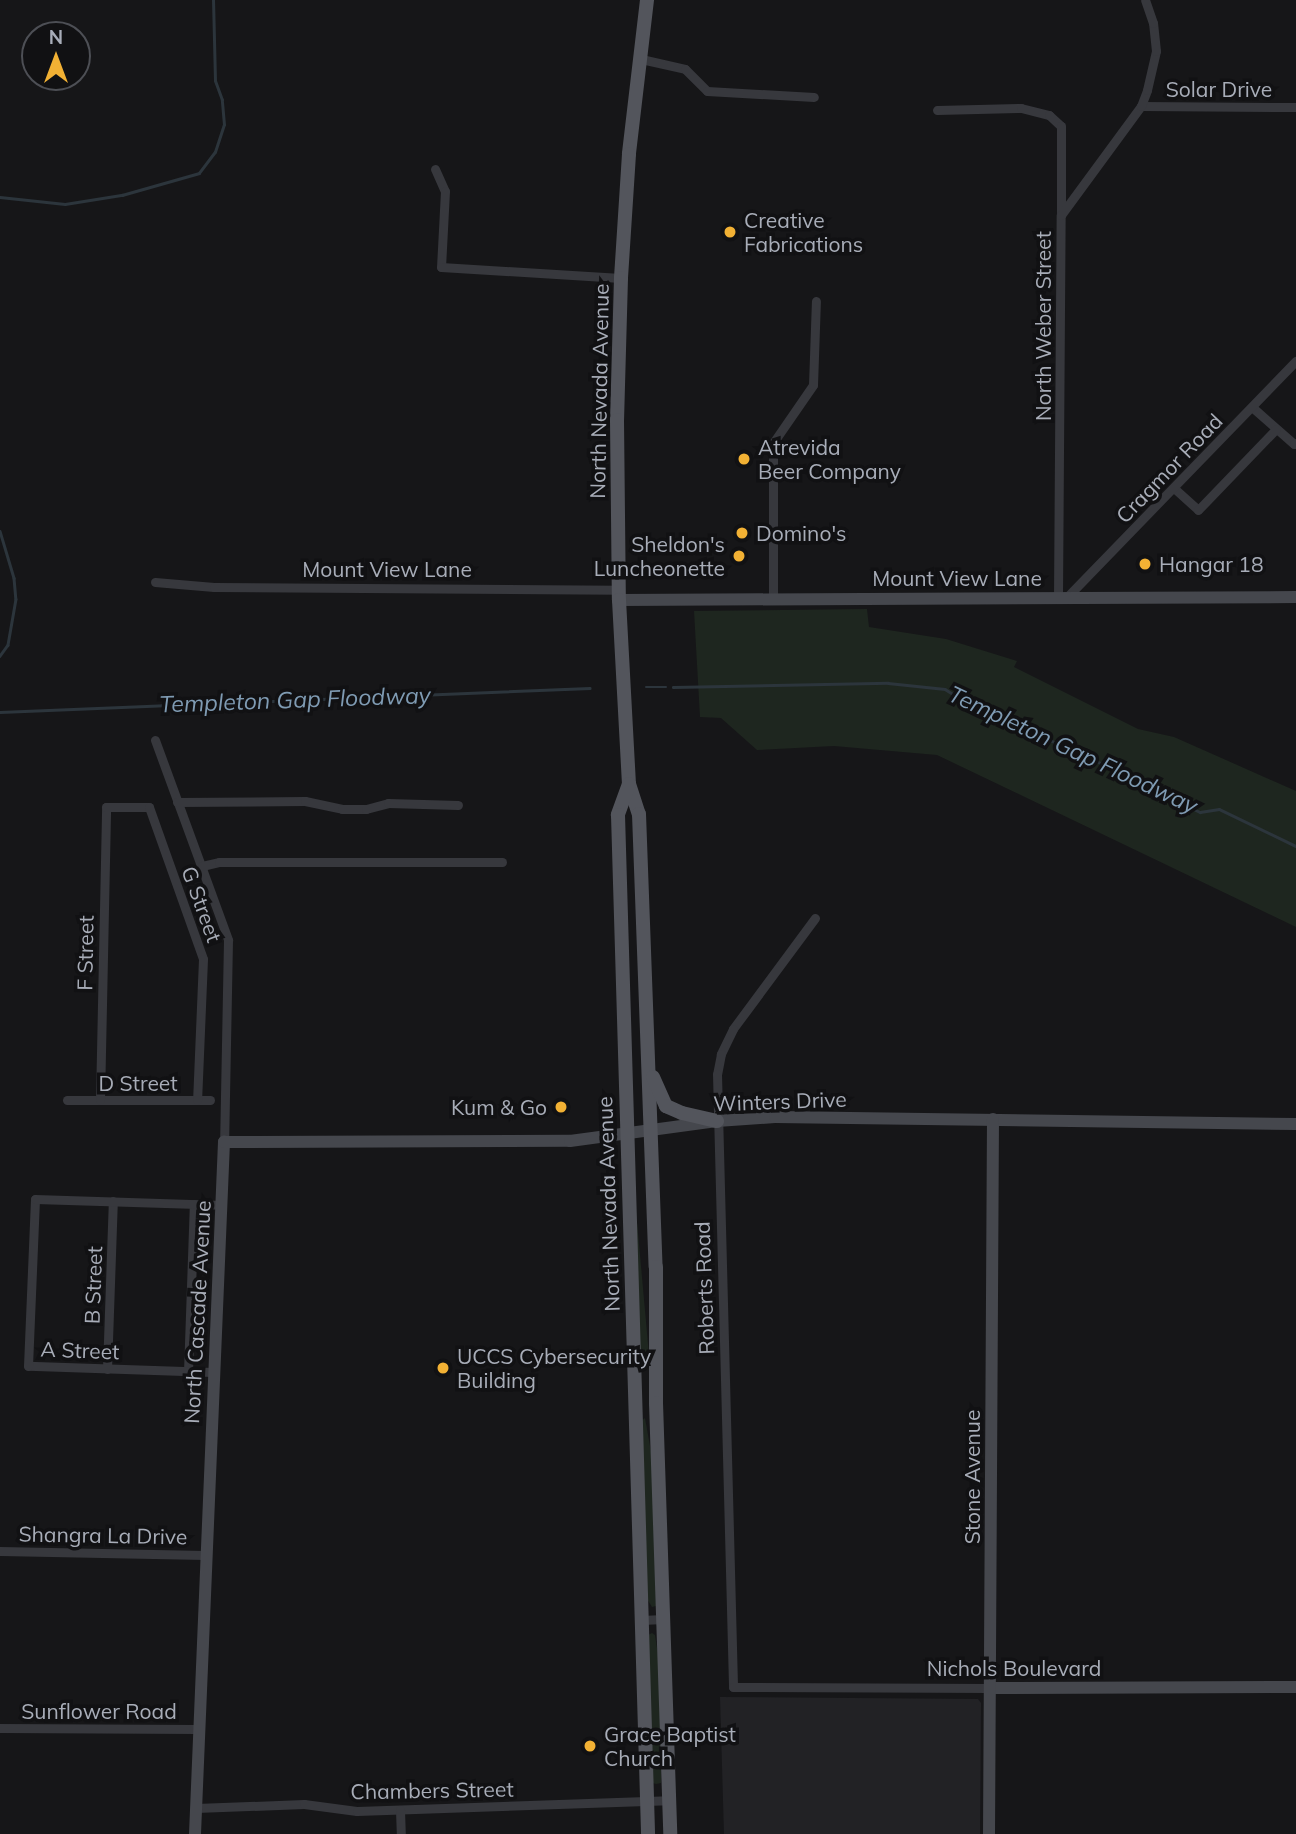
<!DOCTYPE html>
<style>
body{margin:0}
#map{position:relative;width:1296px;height:1834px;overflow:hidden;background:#161618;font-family:Mulish,sans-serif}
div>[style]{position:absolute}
.built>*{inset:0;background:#222225}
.green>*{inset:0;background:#1e261f}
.stream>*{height:2.5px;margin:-1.25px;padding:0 1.25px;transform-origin:1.25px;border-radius:1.25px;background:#2c353c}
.street>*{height:9px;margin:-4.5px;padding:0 4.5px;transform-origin:4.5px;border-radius:4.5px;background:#37383d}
.secondary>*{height:12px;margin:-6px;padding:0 6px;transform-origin:6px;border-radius:6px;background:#45474d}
.primary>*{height:14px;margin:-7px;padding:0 7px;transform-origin:7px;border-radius:7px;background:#53555c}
.dots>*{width:19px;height:19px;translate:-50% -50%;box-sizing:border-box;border:4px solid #111113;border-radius:50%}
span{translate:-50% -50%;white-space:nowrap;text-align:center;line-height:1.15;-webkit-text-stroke:7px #111113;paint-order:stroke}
.street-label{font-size:21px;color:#a8adb8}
.poi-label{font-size:21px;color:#a8adb8}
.left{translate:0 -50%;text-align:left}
.right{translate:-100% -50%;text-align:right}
.water-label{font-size:23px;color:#7f9bb3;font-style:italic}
.north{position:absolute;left:21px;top:21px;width:70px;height:70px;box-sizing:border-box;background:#111113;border:2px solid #4d4f55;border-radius:50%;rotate:0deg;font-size:19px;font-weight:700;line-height:28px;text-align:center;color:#a8adb8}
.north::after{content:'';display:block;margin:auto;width:24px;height:32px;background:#f2b134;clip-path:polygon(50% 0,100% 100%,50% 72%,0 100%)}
</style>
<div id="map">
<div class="built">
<div style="clip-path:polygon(720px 1697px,978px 1699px,981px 1703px,980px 1834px,724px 1834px)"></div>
</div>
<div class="green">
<div style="clip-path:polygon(867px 609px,869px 627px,946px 639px,1017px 661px,1014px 667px,1138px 729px,1174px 737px,1296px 791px,1296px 927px,937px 755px,834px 746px,757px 750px,721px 718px,700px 717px,694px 611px)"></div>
<div style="clip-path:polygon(633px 1177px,649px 1355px,643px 1360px,638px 1353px)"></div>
<div style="clip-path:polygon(645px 1418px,655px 1474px,656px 1606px,652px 1607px,647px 1599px,641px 1421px)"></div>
<div style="clip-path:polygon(652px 1633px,655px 1635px,661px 1674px,661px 1783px,656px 1784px,653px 1783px,648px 1635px)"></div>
</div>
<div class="stream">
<div style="left:0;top:197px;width:65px;rotate:6.1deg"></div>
<div style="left:65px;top:204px;width:58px;rotate:-9deg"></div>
<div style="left:122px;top:195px;width:80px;rotate:-15.9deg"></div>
<div style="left:199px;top:173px;width:26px;rotate:-53deg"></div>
<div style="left:215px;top:152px;width:28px;rotate:-72deg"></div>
<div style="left:224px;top:125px;width:25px;rotate:-95deg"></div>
<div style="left:222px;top:100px;width:20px;rotate:-110deg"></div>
<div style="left:215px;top:81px;width:81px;rotate:-91.4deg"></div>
<div style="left:0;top:531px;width:49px;rotate:73.4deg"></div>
<div style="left:14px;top:578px;width:21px;rotate:85deg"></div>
<div style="left:16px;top:599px;width:47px;rotate:99.9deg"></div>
<div style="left:8px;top:645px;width:14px;rotate:126deg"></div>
<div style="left:646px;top:687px;width:20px"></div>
<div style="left:673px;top:687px;width:215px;rotate:-1.1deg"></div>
<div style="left:888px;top:683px;width:57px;rotate:6deg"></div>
<div style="left:945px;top:689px;width:40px;rotate:32deg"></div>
<div style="left:979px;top:710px;width:108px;rotate:23deg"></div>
<div style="left:1078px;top:752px;width:136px;rotate:26.2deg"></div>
<div style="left:1200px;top:812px;width:19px;rotate:-9deg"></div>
<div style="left:1219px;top:809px;width:85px;rotate:25.7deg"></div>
<div style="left:0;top:712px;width:590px;rotate:-2.33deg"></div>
</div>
<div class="street">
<div style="left:641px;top:59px;width:45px;rotate:12.8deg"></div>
<div style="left:685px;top:69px;width:31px;rotate:45deg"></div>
<div style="left:707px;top:91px;width:107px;rotate:3.2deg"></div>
<div style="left:1141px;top:106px;width:155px;rotate:0.4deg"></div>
<div style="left:937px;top:110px;width:84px;rotate:-1.4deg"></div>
<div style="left:1021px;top:108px;width:29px;rotate:14deg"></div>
<div style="left:1049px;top:115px;width:16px;rotate:43deg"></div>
<div style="left:1061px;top:126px;width:89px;rotate:90deg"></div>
<div style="left:435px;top:169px;width:24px;rotate:66deg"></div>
<div style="left:445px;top:191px;width:76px;rotate:93deg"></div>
<div style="left:441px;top:267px;width:180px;rotate:3.5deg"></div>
<div style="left:1252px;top:407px;width:56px;rotate:41.4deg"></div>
<div style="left:1294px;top:444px;width:2px;rotate:-27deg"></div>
<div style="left:1175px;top:489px;width:31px;rotate:42deg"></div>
<div style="left:1198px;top:510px;width:112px;rotate:-46.1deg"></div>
<div style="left:155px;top:582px;width:59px;rotate:4.8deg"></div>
<div style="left:214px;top:587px;width:404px;rotate:0.4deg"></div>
<div style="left:1058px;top:597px;width:382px;rotate:-89.6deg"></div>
<div style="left:1061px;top:215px;width:135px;rotate:-53.7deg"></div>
<div style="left:1141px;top:106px;width:17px;rotate:-69deg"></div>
<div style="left:1147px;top:90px;width:40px;rotate:-77deg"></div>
<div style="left:1156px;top:51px;width:28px;rotate:-96deg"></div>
<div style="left:1153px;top:23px;width:24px;rotate:-109deg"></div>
<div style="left:1067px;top:597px;width:329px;rotate:-45.9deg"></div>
<div style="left:773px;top:598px;width:155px;rotate:-90deg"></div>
<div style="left:773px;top:443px;width:70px;rotate:-55.4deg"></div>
<div style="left:813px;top:385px;width:84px;rotate:-88deg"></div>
<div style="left:155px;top:740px;width:213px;rotate:69.9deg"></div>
<div style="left:228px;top:940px;width:202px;rotate:91.1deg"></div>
<div style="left:177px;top:802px;width:128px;rotate:-0.4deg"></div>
<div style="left:305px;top:801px;width:38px;rotate:12deg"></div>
<div style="left:342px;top:809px;width:24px"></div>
<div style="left:366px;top:809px;width:23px;rotate:-15deg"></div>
<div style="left:388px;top:803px;width:70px;rotate:1.6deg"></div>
<div style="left:202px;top:866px;width:17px;rotate:-13deg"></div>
<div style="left:219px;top:862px;width:283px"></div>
<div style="left:815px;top:918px;width:138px;rotate:126.5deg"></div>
<div style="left:733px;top:1029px;width:28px;rotate:116deg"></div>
<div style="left:721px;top:1054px;width:20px;rotate:101deg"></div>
<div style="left:717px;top:1074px;width:613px;rotate:88.5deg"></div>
<div style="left:733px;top:1687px;width:257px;rotate:0.2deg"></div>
<div style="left:67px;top:1100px;width:143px"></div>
<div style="left:100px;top:1100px;width:293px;rotate:-88.8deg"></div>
<div style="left:106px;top:807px;width:43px"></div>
<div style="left:149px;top:807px;width:161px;rotate:70.4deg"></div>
<div style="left:203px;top:959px;width:141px;rotate:92.4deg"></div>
<div style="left:107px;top:1369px;width:168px;rotate:-88deg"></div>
<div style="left:188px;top:1372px;width:168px;rotate:-88deg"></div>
<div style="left:213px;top:1372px;width:185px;rotate:-178.1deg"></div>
<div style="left:28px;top:1366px;width:167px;rotate:-87.6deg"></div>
<div style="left:35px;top:1199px;width:187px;rotate:1.8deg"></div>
<div style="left:0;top:1551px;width:205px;rotate:1.1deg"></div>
<div style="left:642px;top:1620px;width:21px;rotate:-3deg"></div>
<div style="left:0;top:1728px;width:198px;rotate:0.3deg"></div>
<div style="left:196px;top:1808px;width:108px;rotate:-2.1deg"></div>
<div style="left:304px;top:1804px;width:53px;rotate:7.5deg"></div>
<div style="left:357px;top:1811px;width:311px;rotate:-2deg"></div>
<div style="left:400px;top:1810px;width:24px;rotate:88deg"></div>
</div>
<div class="secondary">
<div style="left:619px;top:600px;width:677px;rotate:-0.25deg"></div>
<div style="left:990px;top:1688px;width:306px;rotate:-0.2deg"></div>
<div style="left:195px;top:1834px;width:693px;rotate:-87.6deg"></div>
<div style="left:224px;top:1142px;width:346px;rotate:-0.2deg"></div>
<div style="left:570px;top:1141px;width:148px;rotate:-7.7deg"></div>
<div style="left:717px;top:1121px;width:58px;rotate:-3.9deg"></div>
<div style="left:775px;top:1117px;width:521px;rotate:0.77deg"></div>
<div style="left:989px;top:1834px;width:715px;rotate:-89.68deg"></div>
</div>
<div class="primary">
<div style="left:647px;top:0;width:155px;rotate:96.7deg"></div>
<div style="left:629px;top:154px;width:124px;rotate:93.7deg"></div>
<div style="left:621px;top:278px;width:142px;rotate:91.6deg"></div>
<div style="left:617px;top:420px;width:180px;rotate:89.4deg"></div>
<div style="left:619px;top:600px;width:184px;rotate:86.9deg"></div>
<div style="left:629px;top:784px;width:32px;rotate:72deg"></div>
<div style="left:639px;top:814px;width:453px;rotate:87.9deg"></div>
<div style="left:656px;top:1267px;width:136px;rotate:90deg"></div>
<div style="left:656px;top:1403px;width:431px;rotate:88.1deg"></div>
<div style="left:629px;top:784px;width:33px;rotate:110deg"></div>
<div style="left:618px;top:815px;width:1019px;rotate:88.31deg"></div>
<div style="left:653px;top:1077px;width:32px;rotate:66deg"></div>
<div style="left:666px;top:1106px;width:17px;rotate:24deg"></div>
<div style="left:682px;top:1113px;width:36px;rotate:13deg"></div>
</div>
<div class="dots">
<div style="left:730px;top:232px;background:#f2b134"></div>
<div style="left:744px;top:459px;background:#f2b134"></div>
<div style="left:742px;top:533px;background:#f2b134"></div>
<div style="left:739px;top:556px;background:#f2b134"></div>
<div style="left:1145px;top:564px;background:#f2b134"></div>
<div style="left:561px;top:1107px;background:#f2b134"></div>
<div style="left:443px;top:1368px;background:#f2b134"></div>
<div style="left:590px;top:1746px;background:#f2b134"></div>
</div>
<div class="street-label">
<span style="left:1219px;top:89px">Solar Drive</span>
<span style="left:1043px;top:326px;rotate:-90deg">North Weber Street</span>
<span style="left:599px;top:391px;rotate:-89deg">North Nevada Avenue</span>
<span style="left:1169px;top:468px;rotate:-46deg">Cragmor Road</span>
<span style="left:387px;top:569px">Mount View Lane</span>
<span style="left:957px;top:578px">Mount View Lane</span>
<span style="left:202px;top:904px;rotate:70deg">G Street</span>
<span style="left:85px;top:953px;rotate:-89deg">F Street</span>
<span style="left:138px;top:1083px">D Street</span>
<span style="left:780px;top:1101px;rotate:-2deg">Winters Drive</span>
<span style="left:608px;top:1204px;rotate:-92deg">North Nevada Avenue</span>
<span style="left:93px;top:1285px;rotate:-88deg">B Street</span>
<span style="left:704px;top:1288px;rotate:-92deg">Roberts Road</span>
<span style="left:197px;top:1312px;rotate:-87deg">North Cascade Avenue</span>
<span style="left:80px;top:1350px;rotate:2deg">A Street</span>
<span style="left:972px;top:1477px;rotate:-90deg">Stone Avenue</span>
<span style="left:103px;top:1535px;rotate:1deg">Shangra La Drive</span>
<span style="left:1014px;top:1668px">Nichols Boulevard</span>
<span style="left:99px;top:1711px">Sunflower Road</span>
<span style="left:432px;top:1790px;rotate:-1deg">Chambers Street</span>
</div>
<div class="poi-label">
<span class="left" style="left:744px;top:232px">Creative<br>Fabrications</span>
<span class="left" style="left:758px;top:459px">Atrevida<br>Beer Company</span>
<span class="left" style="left:756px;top:533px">Domino's</span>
<span class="right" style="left:725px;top:556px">Sheldon's<br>Luncheonette</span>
<span class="left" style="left:1159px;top:564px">Hangar 18</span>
<span class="right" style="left:547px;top:1107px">Kum &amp; Go</span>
<span class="left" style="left:457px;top:1368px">UCCS Cybersecurity<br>Building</span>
<span class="left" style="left:604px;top:1746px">Grace Baptist<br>Church</span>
</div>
<div class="water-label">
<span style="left:295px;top:700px;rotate:-2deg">Templeton Gap Floodway</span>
<span style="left:1073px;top:750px;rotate:25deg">Templeton Gap Floodway</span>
</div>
<div class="north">N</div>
</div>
